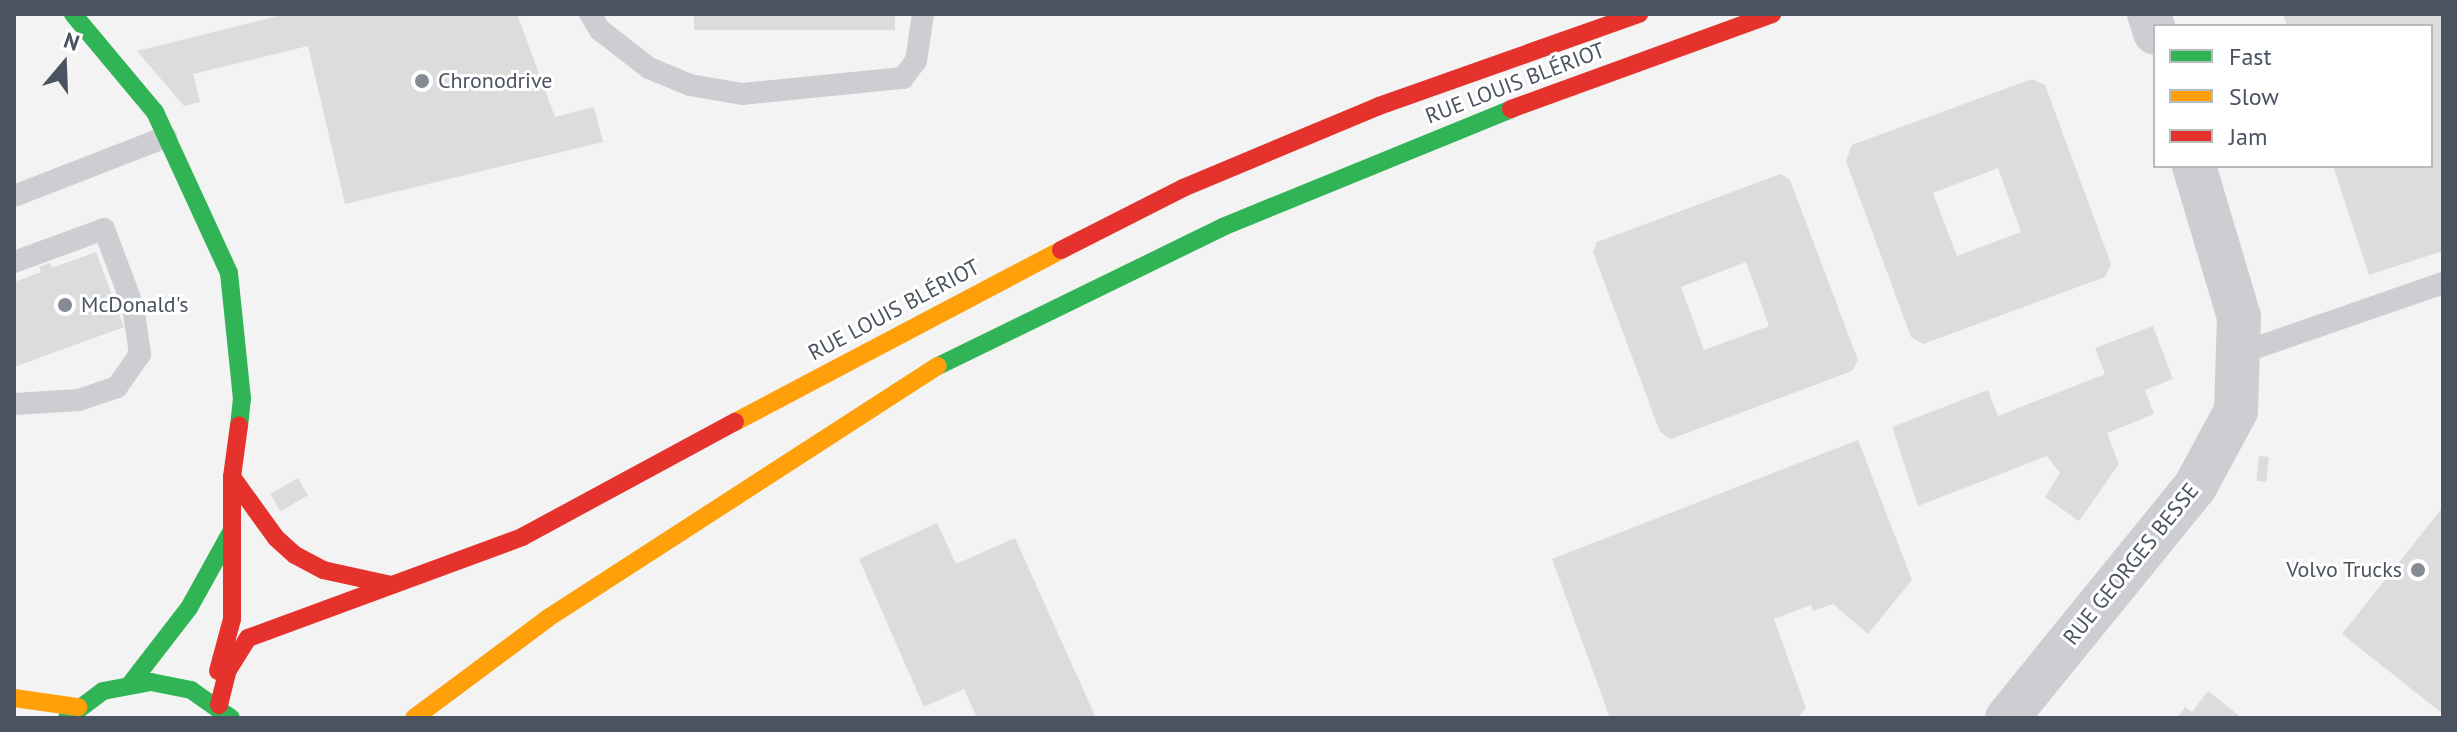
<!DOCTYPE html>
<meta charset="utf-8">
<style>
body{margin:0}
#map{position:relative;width:2457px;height:732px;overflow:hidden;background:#f3f3f3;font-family:"PT Sans",sans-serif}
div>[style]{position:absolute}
.building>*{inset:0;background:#dcdcdd;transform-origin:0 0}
.lane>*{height:22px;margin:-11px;padding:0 11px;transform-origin:11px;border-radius:11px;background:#ccced1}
.street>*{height:44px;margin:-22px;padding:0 22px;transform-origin:22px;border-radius:22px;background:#ccced1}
.fast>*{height:18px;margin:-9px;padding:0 9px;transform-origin:9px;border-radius:9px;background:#30b455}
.slow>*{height:18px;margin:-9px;padding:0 9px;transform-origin:9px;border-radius:9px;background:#ff9f0a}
.jam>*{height:18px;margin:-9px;padding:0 9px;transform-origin:9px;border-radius:9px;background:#e5322d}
.dots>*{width:22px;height:22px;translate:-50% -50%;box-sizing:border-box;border:4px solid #fff;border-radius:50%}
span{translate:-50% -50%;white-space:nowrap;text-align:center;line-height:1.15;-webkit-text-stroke:6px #fff;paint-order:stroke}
.poi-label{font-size:22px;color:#4a535f}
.left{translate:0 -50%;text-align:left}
.right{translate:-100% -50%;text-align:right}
.street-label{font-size:22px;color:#4a535f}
.frame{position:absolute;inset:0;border:16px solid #4a535f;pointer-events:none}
.legend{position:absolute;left:2153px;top:24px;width:280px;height:144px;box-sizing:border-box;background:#fff;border:2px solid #b7babf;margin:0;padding:10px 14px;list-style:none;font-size:24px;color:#4a535f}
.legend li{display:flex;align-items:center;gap:16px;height:40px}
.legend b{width:40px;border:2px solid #b7babf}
.north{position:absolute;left:24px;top:24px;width:80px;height:80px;-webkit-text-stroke:6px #fff;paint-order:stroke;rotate:19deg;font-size:22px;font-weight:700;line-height:32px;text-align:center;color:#4a535f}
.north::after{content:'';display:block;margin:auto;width:28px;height:36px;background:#4a535f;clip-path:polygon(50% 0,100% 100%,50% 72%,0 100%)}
</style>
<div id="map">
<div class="building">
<div style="clip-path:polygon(286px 14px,517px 14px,555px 117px,594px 107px,603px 142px,345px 204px,308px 46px,193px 74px,200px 102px,184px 106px,137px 51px)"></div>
<div style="left:694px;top:14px;width:201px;height:16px"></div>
<div style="clip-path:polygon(2283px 14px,2443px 14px,2443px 251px,2369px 275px,2333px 166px,2431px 166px,2431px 26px,2287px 26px)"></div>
<div style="clip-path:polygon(evenodd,2032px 79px,2045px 85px,2111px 264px,2105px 277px,1923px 344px,1911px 337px,1846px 161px,1852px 145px,2032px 79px,1998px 168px,2021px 232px,1957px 256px,1933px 193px,1998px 168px)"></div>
<div style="clip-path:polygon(evenodd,1781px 174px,1790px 180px,1858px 360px,1852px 371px,1671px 439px,1660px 432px,1593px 252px,1597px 242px,1781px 174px,1746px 262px,1769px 326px,1704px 350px,1681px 287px,1746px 262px)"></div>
<div style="clip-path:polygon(96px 252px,124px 327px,14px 367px,14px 282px,41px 272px,39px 267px,50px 263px,52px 268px)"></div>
<div style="clip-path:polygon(2153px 326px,2173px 379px,2145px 390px,2154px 414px,2107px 433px,2119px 464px,2079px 521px,2045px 497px,2060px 473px,2047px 456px,1918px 506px,1892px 427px,1988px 390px,1998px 416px,2105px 374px,2095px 348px)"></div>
<div style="clip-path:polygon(1858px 440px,1912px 580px,1868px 634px,1833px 604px,1813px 611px,1811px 605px,1774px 619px,1806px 708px,1798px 718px,1610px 718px,1552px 559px)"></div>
<div style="left:2259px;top:456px;width:10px;height:25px;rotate:6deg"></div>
<div style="left:298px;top:478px;width:20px;height:32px;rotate:60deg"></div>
<div style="clip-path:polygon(2443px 507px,2443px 714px,2342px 634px)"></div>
<div style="clip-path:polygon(937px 523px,956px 564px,1015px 538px,1096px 718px,977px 718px,964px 689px,924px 707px,859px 559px)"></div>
<div style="clip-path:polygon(2208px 691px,2242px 718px,2177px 718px,2185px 707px,2192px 712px)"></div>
</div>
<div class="lane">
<div style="left:590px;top:14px;width:19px;rotate:58deg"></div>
<div style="left:600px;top:30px;width:62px;rotate:37.8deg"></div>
<div style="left:649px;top:68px;width:44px;rotate:22.5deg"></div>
<div style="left:690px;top:85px;width:53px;rotate:9.8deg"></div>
<div style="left:742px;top:94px;width:162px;rotate:-5.7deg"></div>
<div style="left:903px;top:78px;width:21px;rotate:-53deg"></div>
<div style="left:916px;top:61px;width:48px;rotate:-81.5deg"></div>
<div style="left:14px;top:196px;width:163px;rotate:-21.2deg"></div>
<div style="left:14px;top:262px;width:96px;rotate:-20.1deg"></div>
<div style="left:104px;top:229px;width:82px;rotate:69.4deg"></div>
<div style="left:133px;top:306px;width:49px;rotate:81.7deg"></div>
<div style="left:140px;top:354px;width:40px;rotate:124.9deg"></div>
<div style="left:117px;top:387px;width:40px;rotate:161.1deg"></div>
<div style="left:79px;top:400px;width:65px;rotate:176.5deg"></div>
<div style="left:2238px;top:354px;width:217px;rotate:-19.1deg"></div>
</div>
<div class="street">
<div style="left:2149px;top:14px;width:20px;rotate:72deg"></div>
<div style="left:2007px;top:718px;width:298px;rotate:-50.9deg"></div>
<div style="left:2195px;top:487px;width:86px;rotate:-61.7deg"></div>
<div style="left:2236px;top:411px;width:94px;rotate:-88.2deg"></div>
<div style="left:2239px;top:317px;width:158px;rotate:-106.6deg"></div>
</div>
<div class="fast">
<div style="left:73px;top:14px;width:128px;rotate:50.1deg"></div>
<div style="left:155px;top:112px;width:177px;rotate:65.3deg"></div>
<div style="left:229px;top:273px;width:126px;rotate:84.1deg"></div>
<div style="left:242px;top:398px;width:27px;rotate:96deg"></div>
<div style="left:938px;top:366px;width:319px;rotate:-26deg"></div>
<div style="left:1225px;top:226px;width:309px;rotate:-22.2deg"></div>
<div style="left:131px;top:683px;width:95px;rotate:-52.3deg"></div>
<div style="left:189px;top:608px;width:85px;rotate:-61deg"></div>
<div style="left:67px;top:718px;width:45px;rotate:-36.9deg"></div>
<div style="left:103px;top:691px;width:49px;rotate:-10.6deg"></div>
<div style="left:151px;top:682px;width:41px;rotate:11.3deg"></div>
<div style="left:191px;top:690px;width:49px;rotate:35deg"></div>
</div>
<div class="slow">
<div style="left:735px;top:422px;width:369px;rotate:-27.8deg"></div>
<div style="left:14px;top:698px;width:65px;rotate:8deg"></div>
<div style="left:414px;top:718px;width:167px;rotate:-36.7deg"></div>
<div style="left:548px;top:618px;width:464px;rotate:-32.9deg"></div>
</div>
<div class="jam">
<div style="left:1511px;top:109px;width:278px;rotate:-20deg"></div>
<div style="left:1061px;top:250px;width:137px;rotate:-26.9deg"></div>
<div style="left:1183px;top:188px;width:212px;rotate:-22.7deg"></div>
<div style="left:1379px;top:106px;width:276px;rotate:-19.5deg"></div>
<div style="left:232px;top:477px;width:75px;rotate:54.2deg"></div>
<div style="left:276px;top:538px;width:25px;rotate:42deg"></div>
<div style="left:295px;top:555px;width:32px;rotate:28deg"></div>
<div style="left:323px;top:570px;width:70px;rotate:12.4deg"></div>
<div style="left:218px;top:671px;width:54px;rotate:-74.9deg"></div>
<div style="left:232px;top:619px;width:142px;rotate:-90deg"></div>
<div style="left:232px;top:477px;width:52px;rotate:-82.3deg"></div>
<div style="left:219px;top:705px;width:36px;rotate:-76deg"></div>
<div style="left:228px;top:670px;width:38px;rotate:-58deg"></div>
<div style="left:248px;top:638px;width:292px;rotate:-20.2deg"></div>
<div style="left:522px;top:537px;width:242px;rotate:-28.4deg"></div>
</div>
<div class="dots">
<div style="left:422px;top:81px;background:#858b93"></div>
<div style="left:65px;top:305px;background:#858b93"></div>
<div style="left:2418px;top:570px;background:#858b93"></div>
</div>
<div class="poi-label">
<span class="left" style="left:438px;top:81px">Chronodrive</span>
<span class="left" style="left:81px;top:305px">McDonald's</span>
<span class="right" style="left:2402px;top:570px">Volvo Trucks</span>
</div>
<div class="street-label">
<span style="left:1515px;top:83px;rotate:-21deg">RUE LOUIS BLÉRIOT</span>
<span style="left:894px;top:310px;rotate:-28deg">RUE LOUIS BLÉRIOT</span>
<span style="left:2131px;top:564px;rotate:-51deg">RUE GEORGES BESSE</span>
</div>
<div class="frame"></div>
<ul class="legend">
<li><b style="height:10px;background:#30b455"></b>Fast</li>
<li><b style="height:10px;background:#ff9f0a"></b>Slow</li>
<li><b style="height:10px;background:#e5322d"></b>Jam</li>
</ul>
<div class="north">N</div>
</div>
